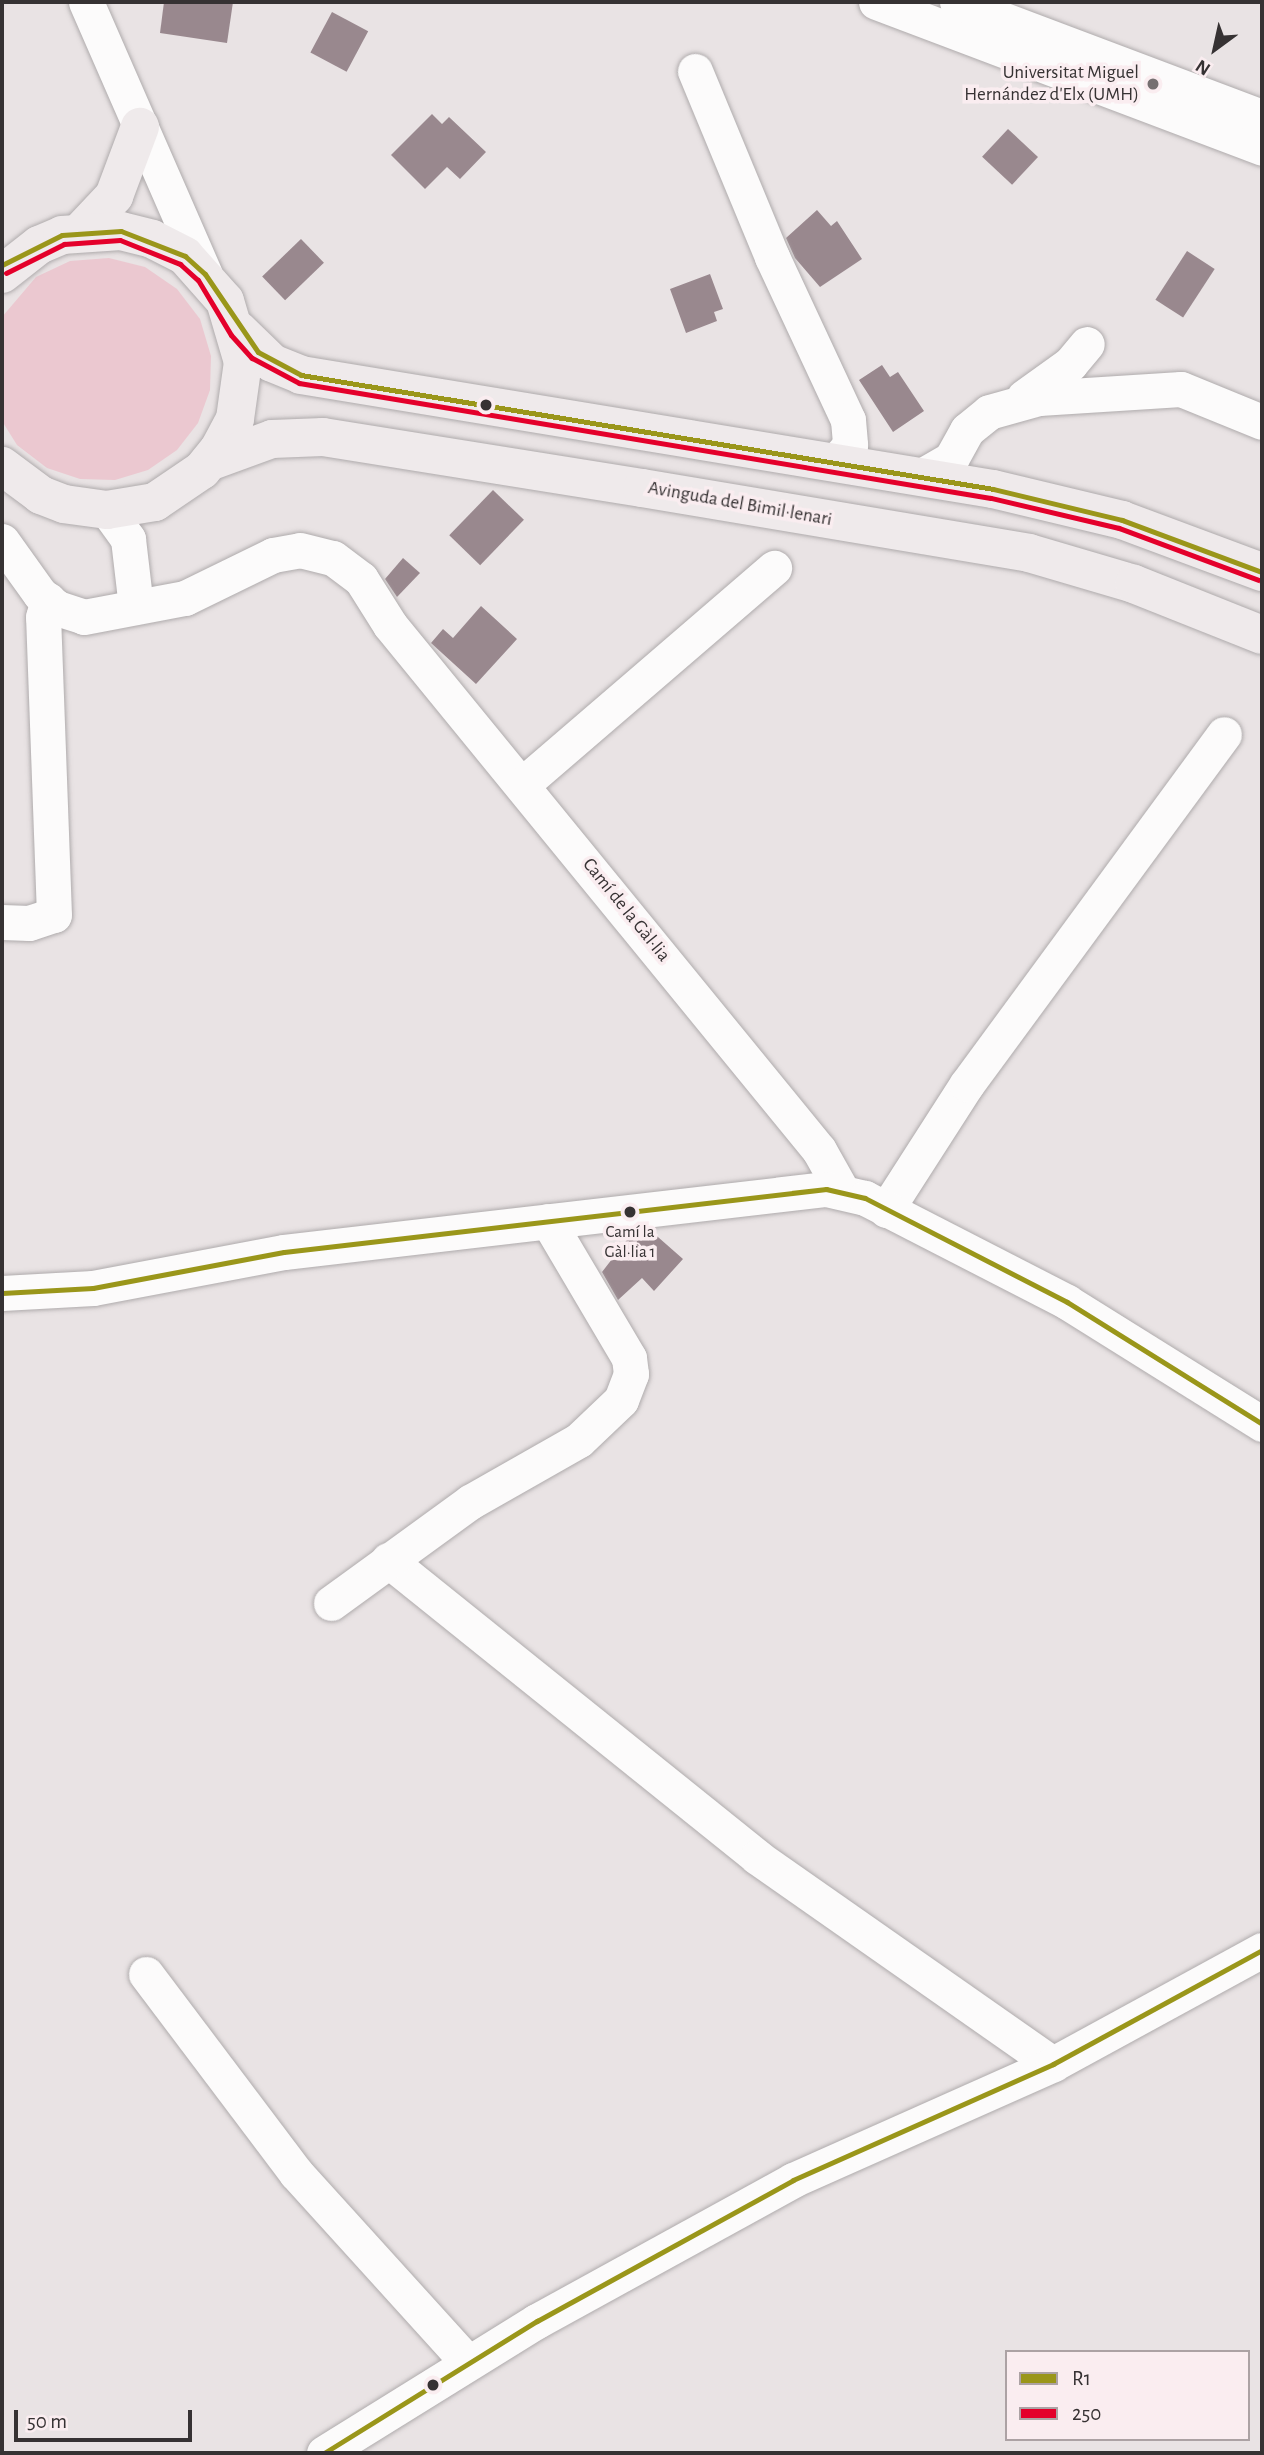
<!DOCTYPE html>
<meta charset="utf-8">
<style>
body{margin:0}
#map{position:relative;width:1264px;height:2455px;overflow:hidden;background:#e9e3e4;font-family:"Alegreya Sans",sans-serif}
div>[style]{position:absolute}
.green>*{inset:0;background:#ebc8d0}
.building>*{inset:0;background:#99888e;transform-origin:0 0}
.roads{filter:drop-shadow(0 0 2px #afabac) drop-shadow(0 0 2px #afabac)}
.minor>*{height:35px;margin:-17.5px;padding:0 17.5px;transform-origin:17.5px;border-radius:17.5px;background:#fcfbfb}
.major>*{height:38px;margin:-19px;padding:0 19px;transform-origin:19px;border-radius:19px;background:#efeaeb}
.bus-1>*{height:5px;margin:-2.5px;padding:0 2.5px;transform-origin:2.5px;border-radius:2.5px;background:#9a961a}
.bus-2>*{height:5px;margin:-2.5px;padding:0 2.5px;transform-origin:2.5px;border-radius:2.5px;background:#e4002b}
.dots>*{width:19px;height:19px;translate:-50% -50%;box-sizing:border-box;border:4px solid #faedf0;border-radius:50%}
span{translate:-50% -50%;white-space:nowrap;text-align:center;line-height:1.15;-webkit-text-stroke:7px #faedf0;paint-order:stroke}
.bus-label{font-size:17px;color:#363233}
.poi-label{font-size:19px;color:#363233}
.right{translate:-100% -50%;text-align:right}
.street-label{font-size:19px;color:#363233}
.frame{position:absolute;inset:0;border:4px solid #363233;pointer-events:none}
.legend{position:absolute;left:1005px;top:2350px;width:245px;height:91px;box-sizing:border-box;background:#faedf0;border:2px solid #aca2a4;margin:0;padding:9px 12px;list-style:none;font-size:21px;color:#363233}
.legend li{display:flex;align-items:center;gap:14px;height:35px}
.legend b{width:35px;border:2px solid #aca2a4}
.north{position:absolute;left:1180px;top:14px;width:70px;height:70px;-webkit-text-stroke:5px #faedf0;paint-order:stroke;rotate:213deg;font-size:19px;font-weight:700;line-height:28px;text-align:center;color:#363233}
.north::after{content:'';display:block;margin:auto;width:24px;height:32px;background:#363233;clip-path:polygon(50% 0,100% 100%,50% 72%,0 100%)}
.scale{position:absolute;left:14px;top:2410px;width:178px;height:32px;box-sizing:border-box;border:4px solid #363233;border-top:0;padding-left:9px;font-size:21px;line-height:24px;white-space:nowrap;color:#363233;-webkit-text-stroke:5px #faedf0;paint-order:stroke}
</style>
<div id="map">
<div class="green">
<div style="clip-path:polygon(109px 258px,145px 267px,177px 289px,200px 319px,211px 356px,210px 390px,198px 423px,177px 450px,148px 470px,115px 480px,80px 479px,47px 468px,17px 445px,2px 421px,2px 317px,36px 277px,70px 261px)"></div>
</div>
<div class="building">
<div style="clip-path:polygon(164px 2px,233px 2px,227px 43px,160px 33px)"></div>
<div style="left:332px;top:12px;width:41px;height:46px;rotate:28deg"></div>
<div style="clip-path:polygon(432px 114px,442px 124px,449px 117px,486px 152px,460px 179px,447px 167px,425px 189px,391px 155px)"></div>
<div style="left:1008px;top:129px;width:41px;height:38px;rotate:43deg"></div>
<div style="clip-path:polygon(817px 210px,831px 226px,837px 221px,862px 259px,820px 287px,795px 258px,786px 238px)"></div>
<div style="left:301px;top:239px;width:33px;height:54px;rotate:46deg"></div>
<div style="left:1187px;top:251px;width:33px;height:58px;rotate:33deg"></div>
<div style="clip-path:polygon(710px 274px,723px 309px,714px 312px,717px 321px,686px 333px,670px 289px)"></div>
<div style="clip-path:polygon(882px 365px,890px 377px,898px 372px,924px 411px,893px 432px,859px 380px)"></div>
<div style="left:493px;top:490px;width:43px;height:63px;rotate:44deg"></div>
<div style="clip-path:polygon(403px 558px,420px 573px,397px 597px,385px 579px)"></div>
<div style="clip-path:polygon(481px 606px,517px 639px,476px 684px,431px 643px,443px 629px,453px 638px)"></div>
<div style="clip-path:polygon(650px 1230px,683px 1259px,654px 1291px,642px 1278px,618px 1300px,602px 1272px,633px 1232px)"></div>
</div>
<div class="roads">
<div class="minor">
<div style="left:86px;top:2px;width:297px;rotate:66.4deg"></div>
<div style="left:876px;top:2px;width:413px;rotate:20.7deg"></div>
<div style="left:957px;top:2px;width:326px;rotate:20.7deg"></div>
<div style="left:695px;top:71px;width:201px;rotate:67.5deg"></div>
<div style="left:772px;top:257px;width:180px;rotate:65deg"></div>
<div style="left:848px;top:420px;width:25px;rotate:85deg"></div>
<div style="left:850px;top:445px;width:23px;rotate:131deg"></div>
<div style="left:1024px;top:397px;width:57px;rotate:-35.7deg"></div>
<div style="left:1070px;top:364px;width:26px;rotate:-50deg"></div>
<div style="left:920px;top:477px;width:36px;rotate:-30deg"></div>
<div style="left:951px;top:459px;width:33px;rotate:-61deg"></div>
<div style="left:967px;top:430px;width:28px;rotate:-39deg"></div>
<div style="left:989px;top:412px;width:52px;rotate:-15.6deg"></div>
<div style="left:1039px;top:398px;width:142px;rotate:-3.6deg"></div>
<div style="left:1181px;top:389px;width:87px;rotate:22.2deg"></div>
<div style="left:107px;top:510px;width:36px;rotate:54deg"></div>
<div style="left:128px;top:539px;width:68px;rotate:83.3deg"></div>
<div style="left:2px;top:541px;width:65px;rotate:54.4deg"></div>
<div style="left:40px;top:594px;width:22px;rotate:39deg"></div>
<div style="left:57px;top:608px;width:28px;rotate:18deg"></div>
<div style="left:84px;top:617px;width:103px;rotate:-10.7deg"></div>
<div style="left:185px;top:598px;width:98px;rotate:-26deg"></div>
<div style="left:273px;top:555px;width:27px;rotate:-10deg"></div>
<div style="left:300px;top:550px;width:34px;rotate:14deg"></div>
<div style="left:333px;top:558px;width:35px;rotate:37deg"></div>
<div style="left:361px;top:579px;width:54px;rotate:57.8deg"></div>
<div style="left:390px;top:625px;width:678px;rotate:50.75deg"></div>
<div style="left:819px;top:1150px;width:47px;rotate:60.7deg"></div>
<div style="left:524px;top:783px;width:330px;rotate:-40.7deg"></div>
<div style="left:2px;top:922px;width:27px;rotate:2deg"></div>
<div style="left:29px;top:923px;width:26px;rotate:-18deg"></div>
<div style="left:54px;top:915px;width:298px;rotate:-92.1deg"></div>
<div style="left:43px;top:617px;width:18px;rotate:-74deg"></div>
<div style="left:886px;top:1210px;width:150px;rotate:-57.3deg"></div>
<div style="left:967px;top:1084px;width:434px;rotate:-53.7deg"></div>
<div style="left:2px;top:1293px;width:91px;rotate:-3.1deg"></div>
<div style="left:93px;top:1288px;width:194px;rotate:-10.7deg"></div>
<div style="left:284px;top:1252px;width:546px;rotate:-6.63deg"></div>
<div style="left:826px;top:1189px;width:40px;rotate:13deg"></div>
<div style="left:865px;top:1198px;width:227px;rotate:27.2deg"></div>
<div style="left:1067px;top:1302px;width:230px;rotate:32deg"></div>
<div style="left:388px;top:1560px;width:474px;rotate:38.8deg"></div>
<div style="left:757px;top:1857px;width:361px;rotate:35deg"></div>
<div style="left:331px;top:1603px;width:172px;rotate:-36deg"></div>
<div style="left:470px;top:1502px;width:125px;rotate:-29.6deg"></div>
<div style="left:579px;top:1440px;width:58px;rotate:-43.6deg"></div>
<div style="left:621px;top:1400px;width:28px;rotate:-69deg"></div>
<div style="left:631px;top:1374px;width:16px;rotate:-97deg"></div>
<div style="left:629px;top:1358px;width:159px;rotate:-120.6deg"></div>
<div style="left:146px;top:1974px;width:249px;rotate:53deg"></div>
<div style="left:296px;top:2173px;width:256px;rotate:47.8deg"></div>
<div style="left:324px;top:2453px;width:251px;rotate:-31.8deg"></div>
<div style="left:537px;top:2321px;width:292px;rotate:-28.8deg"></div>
<div style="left:793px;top:2180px;width:285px;rotate:-24deg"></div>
<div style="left:1053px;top:2064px;width:238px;rotate:-28.6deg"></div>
</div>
<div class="major">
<div style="left:80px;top:232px;width:50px;rotate:-46.6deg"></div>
<div style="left:114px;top:196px;width:74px;rotate:-69.4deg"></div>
<div style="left:2px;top:274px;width:47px;rotate:-38.1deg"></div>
<div style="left:39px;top:245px;width:25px;rotate:-23deg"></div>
<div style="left:62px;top:235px;width:59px;rotate:-3.9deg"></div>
<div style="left:121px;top:231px;width:32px;rotate:14deg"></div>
<div style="left:152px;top:239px;width:37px;rotate:27deg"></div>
<div style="left:185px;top:256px;width:60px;rotate:48.4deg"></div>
<div style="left:225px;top:301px;width:64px;rotate:73.6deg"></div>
<div style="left:243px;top:362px;width:58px;rotate:98deg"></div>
<div style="left:235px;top:419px;width:34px;rotate:118deg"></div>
<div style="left:219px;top:449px;width:27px;rotate:129deg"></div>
<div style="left:202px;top:470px;width:57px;rotate:145.8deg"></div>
<div style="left:155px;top:502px;width:49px;rotate:170.5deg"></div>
<div style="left:107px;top:510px;width:43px;rotate:-172.1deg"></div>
<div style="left:64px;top:504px;width:25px;rotate:-159deg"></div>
<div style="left:41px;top:495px;width:49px;rotate:-143.4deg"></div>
<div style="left:238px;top:330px;width:47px;rotate:44.1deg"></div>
<div style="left:272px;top:363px;width:31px;rotate:22deg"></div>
<div style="left:301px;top:375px;width:701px;rotate:9.35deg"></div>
<div style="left:993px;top:489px;width:133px;rotate:13.5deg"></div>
<div style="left:1122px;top:520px;width:149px;rotate:20.4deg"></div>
<div style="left:209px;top:462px;width:67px;rotate:-20.1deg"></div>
<div style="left:272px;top:439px;width:51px;rotate:-2.2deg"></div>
<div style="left:323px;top:437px;width:323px;rotate:9.1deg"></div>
<div style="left:642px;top:488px;width:392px;rotate:9.5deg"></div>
<div style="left:1029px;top:553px;width:109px;rotate:16.4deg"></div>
<div style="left:1134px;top:584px;width:138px;rotate:21.7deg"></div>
</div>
</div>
<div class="bus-1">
<div style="left:2px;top:265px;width:67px;rotate:-26.6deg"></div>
<div style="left:62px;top:235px;width:59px;rotate:-3.9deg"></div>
<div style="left:121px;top:231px;width:69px;rotate:21.3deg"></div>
<div style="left:185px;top:256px;width:27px;rotate:42deg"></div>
<div style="left:205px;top:274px;width:94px;rotate:55.8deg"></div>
<div style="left:258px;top:352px;width:49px;rotate:28.1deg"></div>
<div style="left:301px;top:375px;width:701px;rotate:9.35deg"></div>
<div style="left:993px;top:489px;width:133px;rotate:13.5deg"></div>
<div style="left:1122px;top:520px;width:149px;rotate:20.4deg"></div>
<div style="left:2px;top:1293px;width:91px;rotate:-3.1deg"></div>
<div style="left:93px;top:1288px;width:194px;rotate:-10.7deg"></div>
<div style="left:284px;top:1252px;width:546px;rotate:-6.63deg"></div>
<div style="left:826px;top:1189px;width:40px;rotate:13deg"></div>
<div style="left:865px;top:1198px;width:227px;rotate:27.2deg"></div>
<div style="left:1067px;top:1302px;width:230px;rotate:32deg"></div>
<div style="left:324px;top:2453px;width:251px;rotate:-31.8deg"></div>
<div style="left:537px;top:2321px;width:292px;rotate:-28.8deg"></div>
<div style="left:793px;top:2180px;width:285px;rotate:-24deg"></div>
<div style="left:1053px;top:2064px;width:238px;rotate:-28.6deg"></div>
</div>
<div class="bus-2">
<div style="left:6px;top:273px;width:65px;rotate:-26.6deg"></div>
<div style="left:64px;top:244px;width:56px;rotate:-4.1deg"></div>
<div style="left:120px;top:240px;width:65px;rotate:21.8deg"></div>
<div style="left:180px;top:264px;width:24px;rotate:42deg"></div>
<div style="left:198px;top:280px;width:64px;rotate:59deg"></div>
<div style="left:231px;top:335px;width:31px;rotate:48deg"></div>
<div style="left:252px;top:358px;width:53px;rotate:28deg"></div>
<div style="left:299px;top:383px;width:701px;rotate:9.44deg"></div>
<div style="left:991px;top:498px;width:131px;rotate:13.2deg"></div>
<div style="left:1119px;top:528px;width:149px;rotate:20.4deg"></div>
</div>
<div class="dots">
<div style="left:1153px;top:84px;background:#757071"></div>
<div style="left:486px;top:405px;background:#363233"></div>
<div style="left:630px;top:1212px;background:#363233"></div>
<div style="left:433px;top:2385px;background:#363233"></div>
</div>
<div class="bus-label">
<span style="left:630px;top:1242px">Camí la<br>Gàl·lia 1</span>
</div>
<div class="poi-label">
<span class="right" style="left:1139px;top:84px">Universitat Miguel<br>Hernández d'Elx (UMH)</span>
</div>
<div class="street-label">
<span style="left:740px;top:504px;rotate:10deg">Avinguda del Bimil·lenari</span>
<span style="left:626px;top:910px;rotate:51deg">Camí de la Gàl·lia</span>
</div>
<div class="frame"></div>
<ul class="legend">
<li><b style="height:9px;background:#9a961a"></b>R1</li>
<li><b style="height:9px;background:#e4002b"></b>250</li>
</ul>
<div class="north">N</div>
<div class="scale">50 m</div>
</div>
